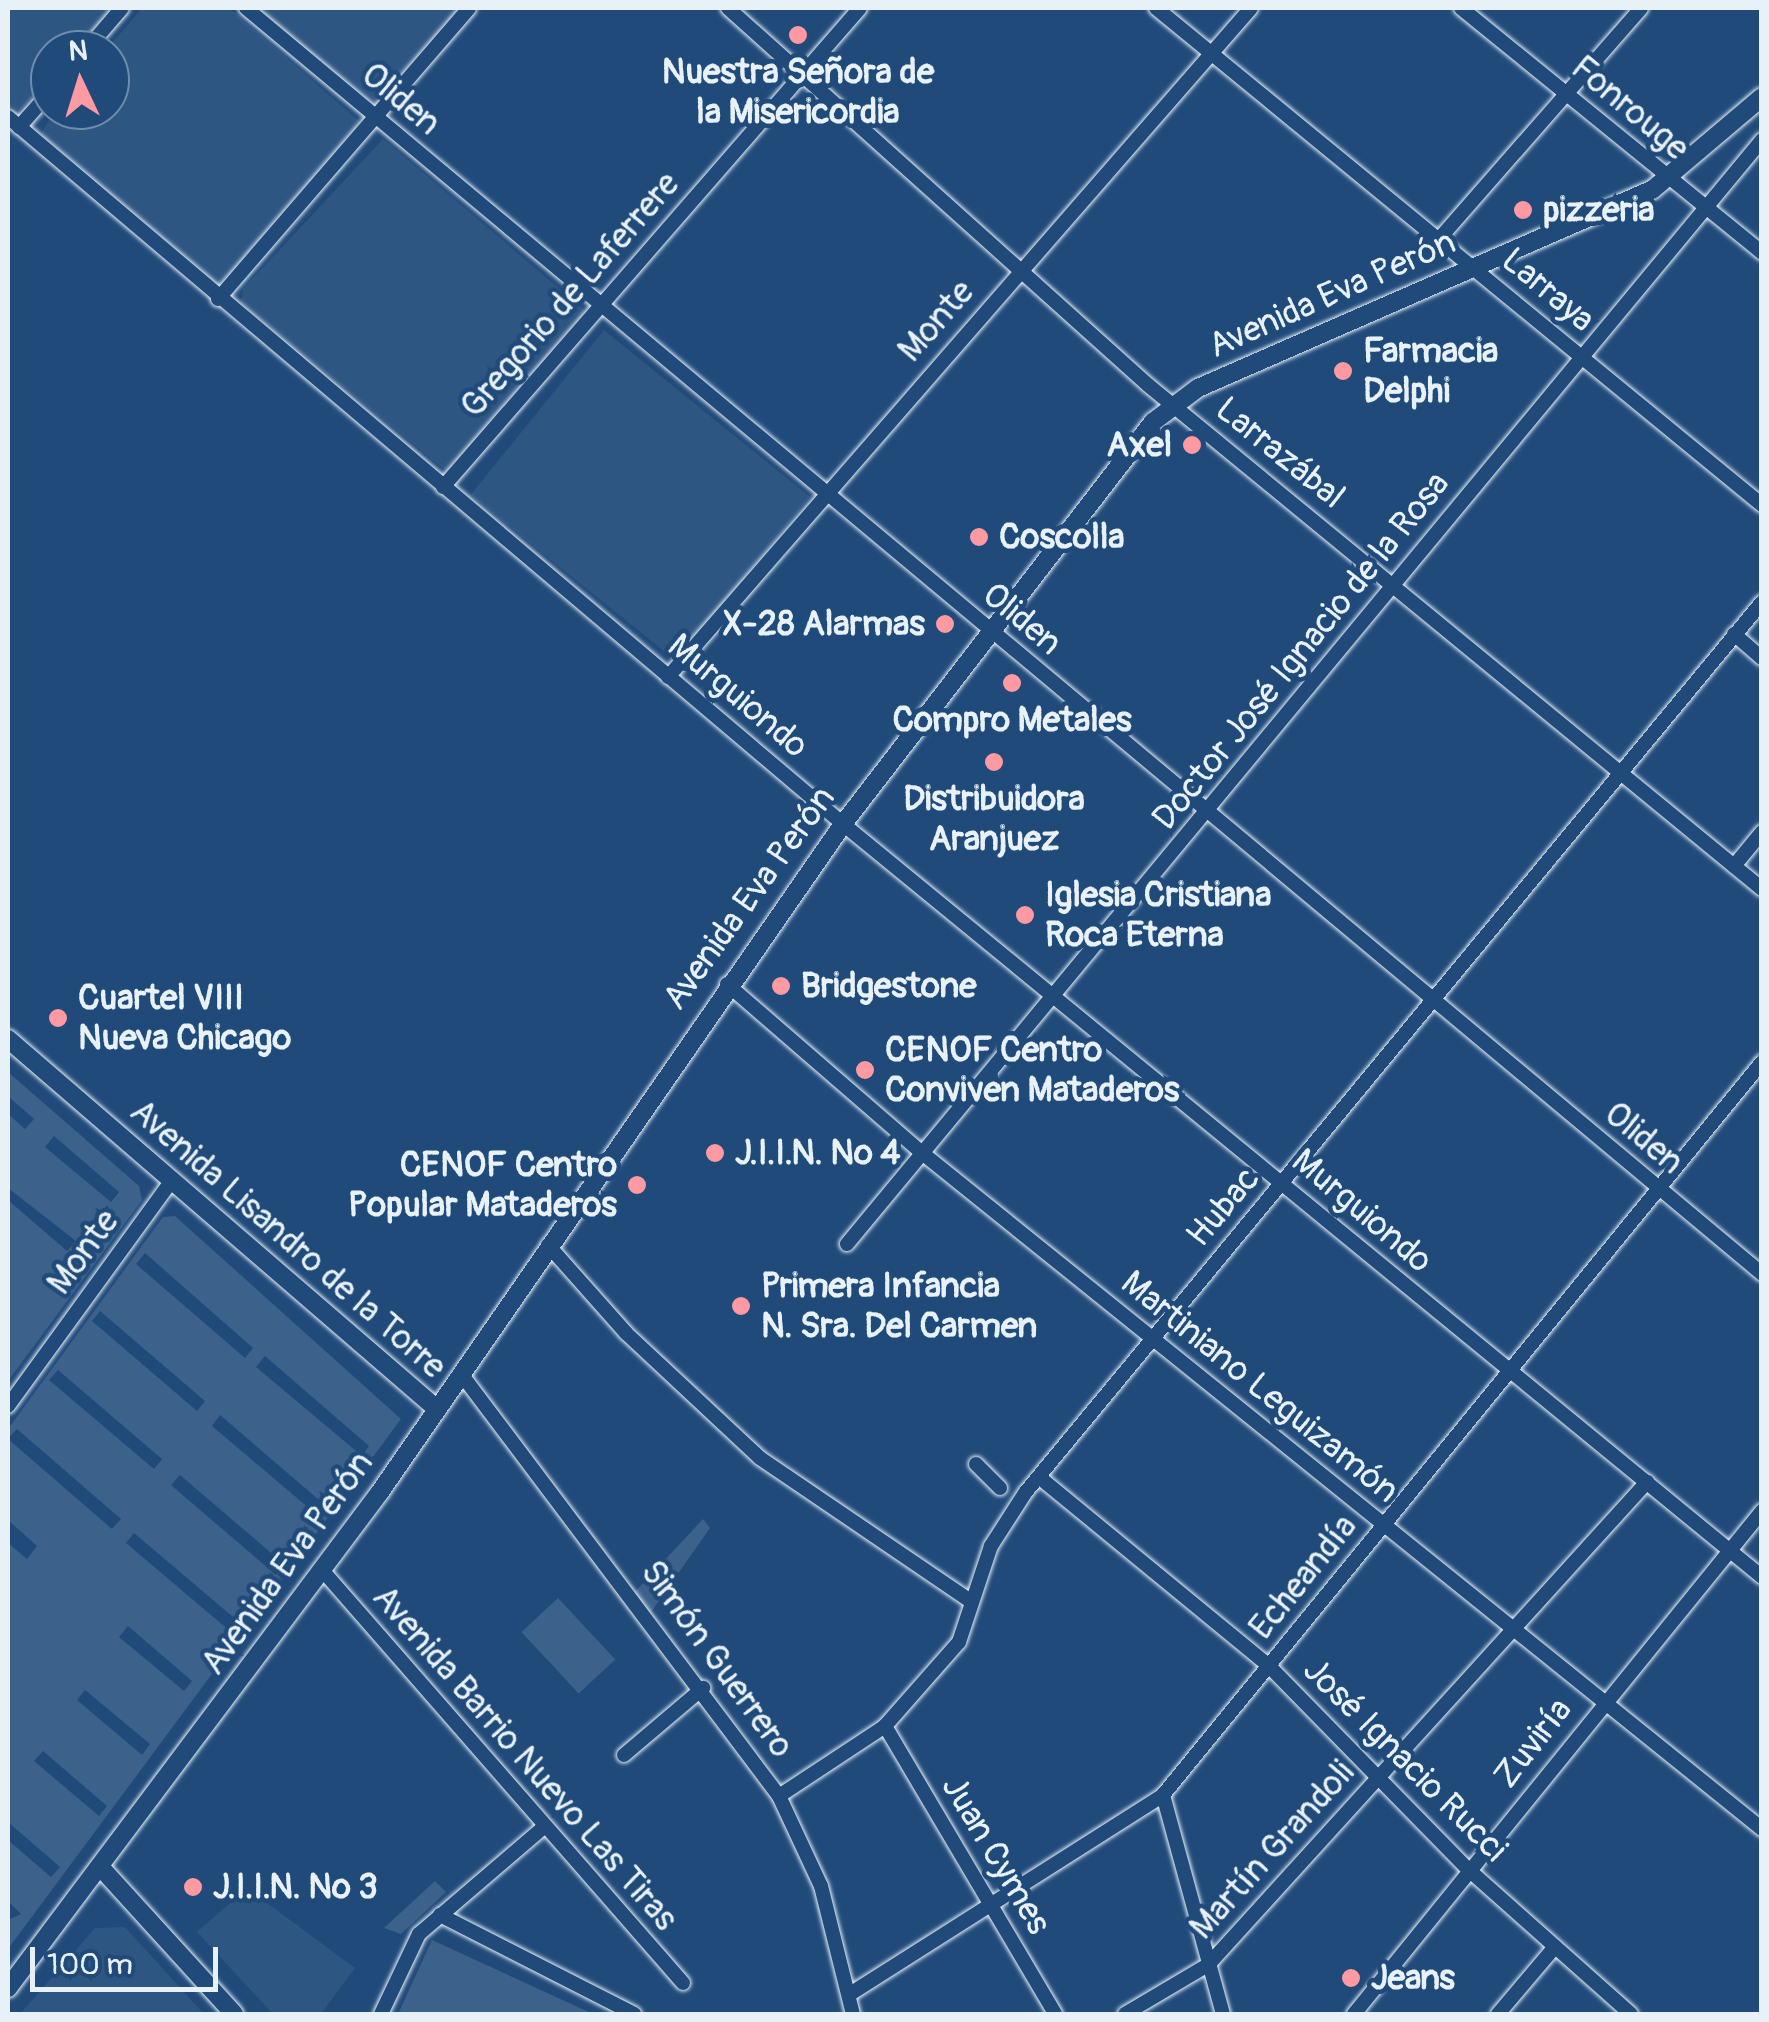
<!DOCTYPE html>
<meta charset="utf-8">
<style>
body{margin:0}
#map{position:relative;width:1769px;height:2022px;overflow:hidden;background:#1f4a7a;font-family:Pangolin,sans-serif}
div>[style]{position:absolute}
.built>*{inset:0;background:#2e5683;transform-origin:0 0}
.green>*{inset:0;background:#3c628c;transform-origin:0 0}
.roads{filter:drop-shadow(0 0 2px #e8f1f8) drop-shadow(0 0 2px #e8f1f8)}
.minor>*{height:14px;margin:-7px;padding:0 7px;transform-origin:7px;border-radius:7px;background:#1f4a7a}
.major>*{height:18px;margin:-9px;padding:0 9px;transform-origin:9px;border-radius:9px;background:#1f4a7a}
.dots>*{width:28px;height:28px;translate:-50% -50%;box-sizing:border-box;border:5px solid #1f4a7a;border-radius:50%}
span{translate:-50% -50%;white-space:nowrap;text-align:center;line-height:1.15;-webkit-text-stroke:9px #1f4a7a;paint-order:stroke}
.poi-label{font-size:35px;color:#e8f1f8;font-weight:700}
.left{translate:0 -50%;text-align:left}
.right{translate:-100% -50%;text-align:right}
.street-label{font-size:35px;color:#e8f1f8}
.frame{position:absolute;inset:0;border:10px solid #e8f1f8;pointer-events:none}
.north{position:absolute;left:30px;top:30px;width:100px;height:100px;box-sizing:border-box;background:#1f4a7a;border:2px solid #6f8dac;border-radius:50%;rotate:356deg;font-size:28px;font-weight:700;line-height:40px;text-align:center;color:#e8f1f8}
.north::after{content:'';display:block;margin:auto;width:35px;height:45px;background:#ff9aa2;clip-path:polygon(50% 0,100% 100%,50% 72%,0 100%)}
.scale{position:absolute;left:30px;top:1947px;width:188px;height:45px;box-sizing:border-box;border:5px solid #e8f1f8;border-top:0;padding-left:12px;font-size:30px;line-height:35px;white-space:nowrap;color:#e8f1f8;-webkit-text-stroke:8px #1f4a7a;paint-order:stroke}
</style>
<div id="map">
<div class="built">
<div style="clip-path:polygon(8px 8px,112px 8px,76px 50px,50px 50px,50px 80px,19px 110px,8px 105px)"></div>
<div style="clip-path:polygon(142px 8px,229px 8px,360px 122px,220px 286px,41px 134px,55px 110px,110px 110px,106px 50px)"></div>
<div style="clip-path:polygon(253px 8px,469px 8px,376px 107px)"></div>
<div style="clip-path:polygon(383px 139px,586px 311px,449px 473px,241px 303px,243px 289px)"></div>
<div style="left:604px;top:330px;width:265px;height:212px;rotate:39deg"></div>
<div style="clip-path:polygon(247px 1888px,355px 1968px,321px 2014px,273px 2014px,197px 1932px)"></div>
<div style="clip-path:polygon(125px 1927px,204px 2014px,20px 2014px,95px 1928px)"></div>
</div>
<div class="green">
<div style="clip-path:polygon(evenodd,8px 1072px,139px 1186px,142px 1200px,8px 1381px,8px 1200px,67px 1251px,76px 1241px,8px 1188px,8px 1114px,25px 1129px,34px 1119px,8px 1096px,8px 1072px,54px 1136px,119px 1192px,111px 1202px,45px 1147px,54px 1136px)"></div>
<div style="clip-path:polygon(evenodd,175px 1216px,401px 1419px,8px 1949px,8px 1920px,21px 1914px,8px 1901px,8px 1840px,51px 1877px,60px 1867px,8px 1822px,8px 1543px,27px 1559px,37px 1546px,8px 1520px,8px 1439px,112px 1529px,121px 1519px,17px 1429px,8px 1438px,8px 1429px,163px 1217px,175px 1216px,145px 1253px,253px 1348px,245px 1358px,136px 1264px,145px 1253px,175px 1216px,100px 1311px,205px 1401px,197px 1411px,92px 1321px,100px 1311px,175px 1216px,265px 1356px,369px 1446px,362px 1456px,256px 1367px,265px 1356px,175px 1216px,58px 1370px,162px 1459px,154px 1469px,49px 1380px,58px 1370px,175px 1216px,220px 1415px,325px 1505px,317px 1515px,212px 1426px,220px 1415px,175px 1216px,180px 1475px,284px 1564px,276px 1575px,171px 1485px,180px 1475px,175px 1216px,134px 1533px,239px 1622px,231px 1632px,126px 1543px,134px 1533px,175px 1216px,128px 1626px,192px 1681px,184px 1691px,119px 1637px,128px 1626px,175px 1216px,85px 1690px,150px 1744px,142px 1755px,77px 1700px,85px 1690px,175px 1216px,43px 1751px,107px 1806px,99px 1816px,34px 1761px,43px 1751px)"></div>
<div style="clip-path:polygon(703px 1519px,710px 1528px,649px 1615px,633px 1594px)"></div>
<div style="left:558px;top:1598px;width:84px;height:50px;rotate:47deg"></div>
<div style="clip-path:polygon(435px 1881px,446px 1892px,401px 1934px,384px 1928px)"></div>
<div style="clip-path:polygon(432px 1940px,593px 2014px,398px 2014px)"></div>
</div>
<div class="roads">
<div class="minor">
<div style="left:246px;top:8px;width:1975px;rotate:39.86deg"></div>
<div style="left:728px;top:8px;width:564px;rotate:41.91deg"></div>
<div style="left:1148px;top:385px;width:794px;rotate:39.38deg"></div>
<div style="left:1156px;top:8px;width:784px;rotate:39.36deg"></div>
<div style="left:1461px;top:8px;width:388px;rotate:39.1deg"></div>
<div style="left:86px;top:50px;width:55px;rotate:-49.4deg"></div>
<div style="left:8px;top:117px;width:1094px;rotate:40.25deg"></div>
<div style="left:843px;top:824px;width:1188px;rotate:39.33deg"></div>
<div style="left:19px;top:127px;width:47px;rotate:-48.5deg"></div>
<div style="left:1440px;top:238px;width:305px;rotate:-48.8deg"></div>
<div style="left:218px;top:299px;width:384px;rotate:-49.2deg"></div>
<div style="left:443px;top:487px;width:635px;rotate:-48.96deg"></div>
<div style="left:1734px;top:634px;width:37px;rotate:41deg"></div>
<div style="left:668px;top:677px;width:887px;rotate:-48.93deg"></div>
<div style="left:1734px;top:866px;width:44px;rotate:-50.5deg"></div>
<div style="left:727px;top:984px;width:257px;rotate:40.9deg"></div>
<div style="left:921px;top:1152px;width:1080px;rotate:38.83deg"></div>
<div style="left:847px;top:1244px;width:1434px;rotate:-50.35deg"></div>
<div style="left:548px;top:1245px;width:118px;rotate:48.4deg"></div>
<div style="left:626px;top:1333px;width:183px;rotate:43deg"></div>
<div style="left:760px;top:1458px;width:256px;rotate:34.2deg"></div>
<div style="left:462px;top:1375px;width:527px;rotate:53.02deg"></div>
<div style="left:779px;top:1796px;width:99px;rotate:65deg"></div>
<div style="left:821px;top:1886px;width:132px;rotate:76deg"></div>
<div style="left:8px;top:1406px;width:277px;rotate:-54deg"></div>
<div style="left:976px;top:1464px;width:34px;rotate:45deg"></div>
<div style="left:1039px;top:1477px;width:298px;rotate:39.4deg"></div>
<div style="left:1269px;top:1666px;width:287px;rotate:45.6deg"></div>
<div style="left:1470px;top:1871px;width:215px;rotate:41.6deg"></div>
<div style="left:323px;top:1571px;width:547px;rotate:48.85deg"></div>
<div style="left:885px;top:1726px;width:334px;rotate:59.4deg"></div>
<div style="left:624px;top:1755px;width:104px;rotate:-40.3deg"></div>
<div style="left:1163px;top:1795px;width:227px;rotate:74.7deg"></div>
<div style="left:779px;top:1796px;width:127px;rotate:-33.4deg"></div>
<div style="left:885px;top:1726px;width:112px;rotate:-48.6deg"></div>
<div style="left:959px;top:1642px;width:101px;rotate:-71.6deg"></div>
<div style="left:991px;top:1546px;width:63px;rotate:-57.3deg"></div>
<div style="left:1025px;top:1493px;width:1156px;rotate:-50.4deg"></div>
<div style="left:440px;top:1915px;width:218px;rotate:27deg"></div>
<div style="left:850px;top:1994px;width:371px;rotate:-32.4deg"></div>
<div style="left:1163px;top:1795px;width:947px;rotate:-50.74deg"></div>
<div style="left:381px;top:2014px;width:89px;rotate:-64.6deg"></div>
<div style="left:419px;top:1934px;width:166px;rotate:-40.6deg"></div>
<div style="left:1125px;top:2014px;width:96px;rotate:-30.6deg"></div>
<div style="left:1208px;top:1965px;width:653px;rotate:-47.73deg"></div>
<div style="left:1354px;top:2014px;width:648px;rotate:-50.95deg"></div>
<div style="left:1498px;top:2014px;width:87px;rotate:-49.7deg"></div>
</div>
<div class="major">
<div style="left:8px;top:1039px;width:567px;rotate:40.78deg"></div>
<div style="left:104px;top:1871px;width:193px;rotate:47.7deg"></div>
<div style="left:8px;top:1988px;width:620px;rotate:-53.13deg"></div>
<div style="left:380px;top:1492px;width:813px;rotate:-55.27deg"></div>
<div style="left:843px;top:824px;width:508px;rotate:-52.36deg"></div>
<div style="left:1153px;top:422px;width:56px;rotate:-37.1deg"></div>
<div style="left:1198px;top:388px;width:495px;rotate:-23.6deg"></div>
<div style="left:1652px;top:190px;width:144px;rotate:-40.2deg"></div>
</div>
</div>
<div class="dots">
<div style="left:798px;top:35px;background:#ff9aa2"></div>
<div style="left:1523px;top:210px;background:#ff9aa2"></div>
<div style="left:1343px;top:371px;background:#ff9aa2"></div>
<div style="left:1192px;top:445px;background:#ff9aa2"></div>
<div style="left:979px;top:537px;background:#ff9aa2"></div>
<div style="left:945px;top:624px;background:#ff9aa2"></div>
<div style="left:1012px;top:683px;background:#ff9aa2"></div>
<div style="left:994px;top:762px;background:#ff9aa2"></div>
<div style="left:1025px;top:915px;background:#ff9aa2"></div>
<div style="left:781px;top:986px;background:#ff9aa2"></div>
<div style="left:58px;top:1018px;background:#ff9aa2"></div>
<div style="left:865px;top:1070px;background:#ff9aa2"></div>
<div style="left:715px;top:1153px;background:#ff9aa2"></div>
<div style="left:637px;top:1185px;background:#ff9aa2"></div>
<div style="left:741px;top:1306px;background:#ff9aa2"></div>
<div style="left:193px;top:1887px;background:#ff9aa2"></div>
<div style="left:1351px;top:1978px;background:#ff9aa2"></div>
</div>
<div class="poi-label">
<span style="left:798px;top:92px">Nuestra Señora de<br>la Misericordia</span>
<span class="left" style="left:1543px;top:210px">pizzeria</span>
<span class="left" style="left:1363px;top:371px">Farmacia<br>Delphi</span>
<span class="right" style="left:1172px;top:445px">Axel</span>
<span class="left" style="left:999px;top:537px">Coscolla</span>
<span class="right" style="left:925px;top:624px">X-28 Alarmas</span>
<span style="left:1012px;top:720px">Compro Metales</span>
<span style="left:994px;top:819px">Distribuidora<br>Aranjuez</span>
<span class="left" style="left:1045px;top:915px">Iglesia Cristiana<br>Roca Eterna</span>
<span class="left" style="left:801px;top:986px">Bridgestone</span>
<span class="left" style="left:78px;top:1018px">Cuartel VIII<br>Nueva Chicago</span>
<span class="left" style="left:885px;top:1070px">CENOF Centro<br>Conviven Mataderos</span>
<span class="left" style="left:735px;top:1153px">J.I.I.N. Nº 4</span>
<span class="right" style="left:617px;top:1185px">CENOF Centro<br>Popular Mataderos</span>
<span class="left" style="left:761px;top:1306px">Primera Infancia<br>N. Sra. Del Carmen</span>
<span class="left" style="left:213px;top:1887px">J.I.I.N. Nº 3</span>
<span class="left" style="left:1371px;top:1978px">Jeans</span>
</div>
<div class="street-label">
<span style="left:401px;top:99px;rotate:40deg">Oliden</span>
<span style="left:1630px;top:108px;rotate:40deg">Fonrouge</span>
<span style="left:1548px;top:290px;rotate:40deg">Larraya</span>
<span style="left:1332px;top:294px;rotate:-24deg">Avenida Eva Perón</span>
<span style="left:570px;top:295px;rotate:-49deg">Gregorio de Laferrere</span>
<span style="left:936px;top:321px;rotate:-49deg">Monte</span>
<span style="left:1280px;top:453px;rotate:39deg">Larrazábal</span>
<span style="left:1022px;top:619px;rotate:40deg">Oliden</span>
<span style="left:1301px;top:651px;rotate:-51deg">Doctor José Ignacio de la Rosa</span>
<span style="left:738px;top:696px;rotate:40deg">Murguiondo</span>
<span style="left:749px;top:898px;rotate:-54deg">Avenida Eva Perón</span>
<span style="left:1644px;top:1138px;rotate:40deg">Oliden</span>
<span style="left:1223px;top:1207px;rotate:-50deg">Hubac</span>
<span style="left:1362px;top:1211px;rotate:40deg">Murguiondo</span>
<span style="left:288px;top:1239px;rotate:41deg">Avenida Lisandro de la Torre</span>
<span style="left:83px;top:1252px;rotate:-54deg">Monte</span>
<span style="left:1260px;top:1387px;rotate:39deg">Martiniano Leguizamón</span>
<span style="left:287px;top:1563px;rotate:-54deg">Avenida Eva Perón</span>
<span style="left:1303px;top:1577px;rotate:-51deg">Echeandía</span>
<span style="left:717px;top:1659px;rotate:54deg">Simón Guerrero</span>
<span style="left:1533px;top:1743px;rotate:-52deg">Zuviría</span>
<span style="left:525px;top:1758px;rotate:49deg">Avenida Barrio Nuevo Las Tiras</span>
<span style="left:1405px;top:1760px;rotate:45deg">José Ignacio Rucci</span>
<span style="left:1272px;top:1850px;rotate:-48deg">Martín Grandoli</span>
<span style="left:996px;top:1855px;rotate:59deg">Juan Cymes</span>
</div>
<div class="frame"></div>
<div class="north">N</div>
<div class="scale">100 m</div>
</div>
